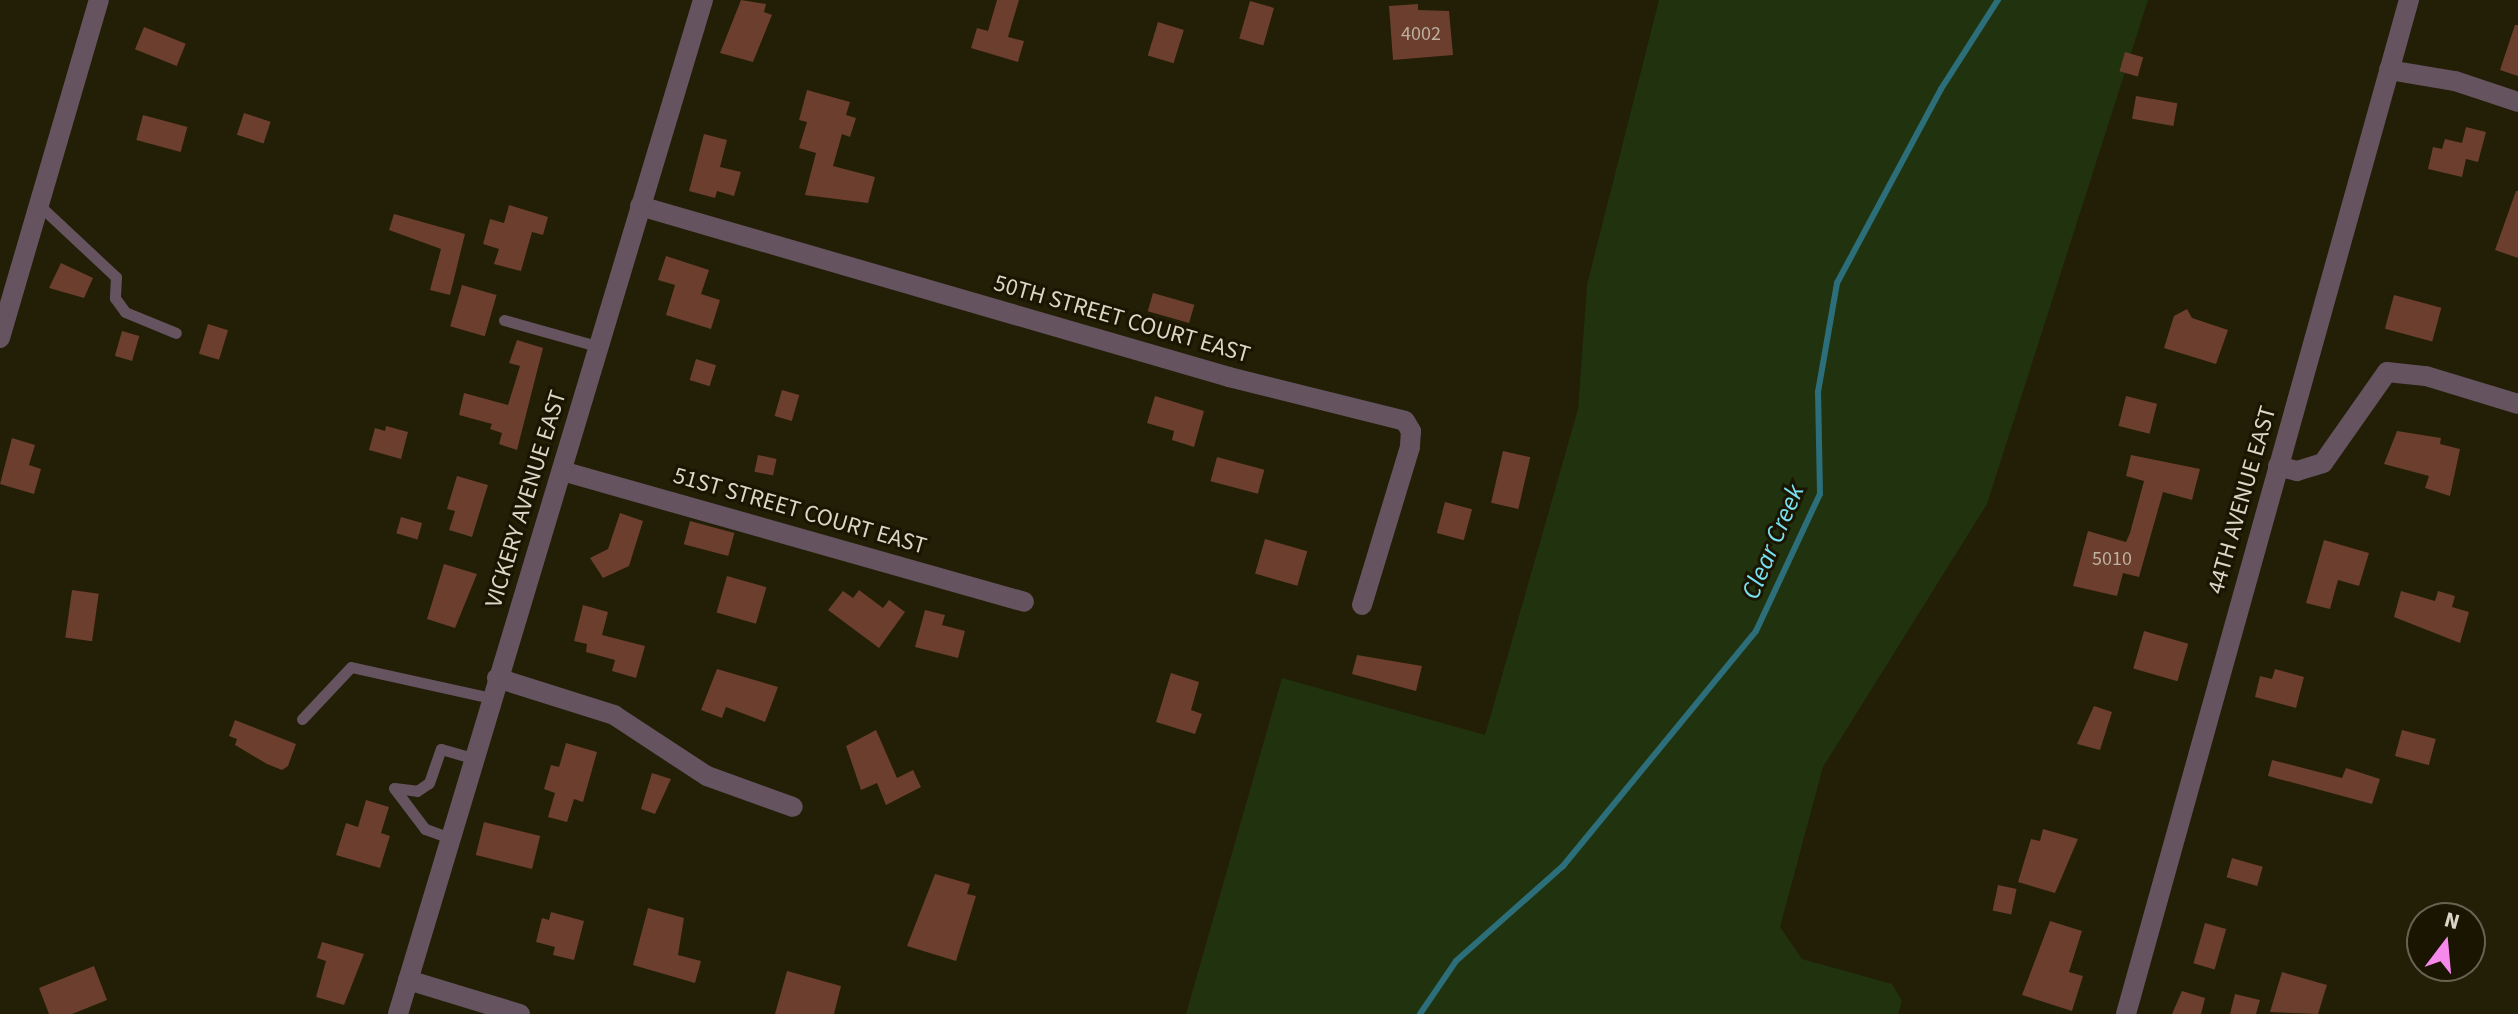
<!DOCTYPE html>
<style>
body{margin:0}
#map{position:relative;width:2518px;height:1014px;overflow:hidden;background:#231e06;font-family:"Source Sans 3",sans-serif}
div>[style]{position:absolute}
.green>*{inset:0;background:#21320f}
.stream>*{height:6px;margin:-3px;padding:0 3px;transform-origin:3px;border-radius:3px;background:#2c6f7a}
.building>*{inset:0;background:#6b3e2d;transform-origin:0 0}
.service>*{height:11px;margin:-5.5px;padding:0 5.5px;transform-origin:5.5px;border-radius:5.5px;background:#655360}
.minor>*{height:20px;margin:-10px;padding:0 10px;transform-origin:10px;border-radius:10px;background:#655360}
.tertiary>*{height:20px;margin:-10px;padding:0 10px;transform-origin:10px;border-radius:10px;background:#655360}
span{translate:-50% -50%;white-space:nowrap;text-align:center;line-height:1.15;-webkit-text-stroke:6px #1a1501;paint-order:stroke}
.number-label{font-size:20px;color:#beb1a2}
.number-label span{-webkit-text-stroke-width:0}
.street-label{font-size:24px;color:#dad7c9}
.water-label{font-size:26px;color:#7ae1f2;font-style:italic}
.north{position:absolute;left:2406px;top:902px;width:80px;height:80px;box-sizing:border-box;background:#1a1501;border:2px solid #676351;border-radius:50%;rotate:16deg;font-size:22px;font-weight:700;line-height:32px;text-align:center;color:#dad7c9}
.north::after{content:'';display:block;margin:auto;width:28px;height:36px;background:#f788ec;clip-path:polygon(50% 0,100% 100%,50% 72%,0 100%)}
</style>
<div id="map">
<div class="green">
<div style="clip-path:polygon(1659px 0,2148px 0,1987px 504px,1823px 767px,1780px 927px,1802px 959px,1892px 984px,1902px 1001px,1898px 1014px,1186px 1014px,1282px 678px,1485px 735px,1578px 409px,1587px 285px)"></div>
</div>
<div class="stream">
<div style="left:1420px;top:1014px;width:64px;rotate:-55.8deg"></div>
<div style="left:1456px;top:961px;width:143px;rotate:-41.6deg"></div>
<div style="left:1563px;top:866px;width:304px;rotate:-50.6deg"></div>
<div style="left:1756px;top:631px;width:151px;rotate:-65deg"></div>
<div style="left:1820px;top:494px;width:102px;rotate:-91.1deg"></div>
<div style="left:1818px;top:392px;width:111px;rotate:-80.1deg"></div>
<div style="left:1837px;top:283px;width:220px;rotate:-61.8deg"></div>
<div style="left:1941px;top:89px;width:106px;rotate:-57.4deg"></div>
</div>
<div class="building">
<div style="clip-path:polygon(741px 0,766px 4px,764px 12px,772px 15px,753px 62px,720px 53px)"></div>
<div style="clip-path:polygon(997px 0,1019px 0,1008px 37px,1024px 41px,1018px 62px,971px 48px,977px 28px,988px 31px)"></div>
<div style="left:1250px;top:1px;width:25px;height:39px;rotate:16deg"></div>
<div style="clip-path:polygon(1418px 4px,1418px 10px,1449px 11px,1453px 55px,1393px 60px,1389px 6px)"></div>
<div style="left:1158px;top:22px;width:27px;height:35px;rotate:17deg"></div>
<div style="clip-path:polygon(2515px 25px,2518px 25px,2518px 76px,2500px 70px)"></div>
<div style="left:144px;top:27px;width:45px;height:24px;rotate:22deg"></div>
<div style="left:2125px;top:52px;width:19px;height:20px;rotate:16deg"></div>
<div style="clip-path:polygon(807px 90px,850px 102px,846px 115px,856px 118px,850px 137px,842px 134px,833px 166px,875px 177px,868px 203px,805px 195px,816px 153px,799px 148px,807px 122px,799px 120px)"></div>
<div style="left:2136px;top:96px;width:42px;height:23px;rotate:10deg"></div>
<div style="left:244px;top:113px;width:28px;height:23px;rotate:18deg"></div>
<div style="left:143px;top:115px;width:46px;height:26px;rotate:15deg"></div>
<div style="clip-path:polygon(2466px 127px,2486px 132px,2478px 162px,2466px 159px,2462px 177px,2428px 169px,2433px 147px,2442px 149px,2445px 139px,2462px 143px)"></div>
<div style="clip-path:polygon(704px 134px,727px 140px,720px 167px,741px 172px,734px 196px,717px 191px,715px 198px,689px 191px)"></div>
<div style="clip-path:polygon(2516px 191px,2518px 191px,2518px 258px,2495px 250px)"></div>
<div style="clip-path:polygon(509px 205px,548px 217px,543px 235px,532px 232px,521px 271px,494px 264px,499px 249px,483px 244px,490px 219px,504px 223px)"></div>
<div style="clip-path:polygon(394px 214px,465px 234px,450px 295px,430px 290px,441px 249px,389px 230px)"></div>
<div style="clip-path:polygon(666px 256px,709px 270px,701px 294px,720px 300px,711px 329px,666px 315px,675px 285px,658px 280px)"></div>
<div style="clip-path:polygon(61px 263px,93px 278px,84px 298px,49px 288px)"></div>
<div style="left:462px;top:285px;width:36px;height:43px;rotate:16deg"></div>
<div style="left:1153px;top:293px;width:43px;height:19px;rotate:16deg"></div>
<div style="left:2394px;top:295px;width:49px;height:35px;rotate:15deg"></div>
<div style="clip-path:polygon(2187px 309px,2192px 318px,2228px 330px,2216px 364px,2164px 348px,2174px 316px)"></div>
<div style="left:208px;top:324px;width:21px;height:31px;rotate:17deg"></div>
<div style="left:122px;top:331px;width:18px;height:26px;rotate:16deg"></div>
<div style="clip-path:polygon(517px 340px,543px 348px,517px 450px,499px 444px,502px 433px,490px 429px,492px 424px,459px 415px,464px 393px,508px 405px,520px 366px,509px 363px)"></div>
<div style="left:696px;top:359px;width:21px;height:22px;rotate:17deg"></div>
<div style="left:782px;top:390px;width:18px;height:27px;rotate:16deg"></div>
<div style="clip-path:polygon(1155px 396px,1204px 411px,1194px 447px,1172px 440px,1174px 431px,1147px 423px)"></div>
<div style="left:2126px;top:396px;width:32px;height:31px;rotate:14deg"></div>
<div style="clip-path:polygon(386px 426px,408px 432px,401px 459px,369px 450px,375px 428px,385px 431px)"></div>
<div style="clip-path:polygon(2397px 431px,2441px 438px,2440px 444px,2460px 449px,2450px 496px,2425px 488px,2429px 476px,2384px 464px)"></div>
<div style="clip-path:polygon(12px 438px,35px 445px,29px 465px,41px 469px,34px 494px,0 484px)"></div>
<div style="left:1503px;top:451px;width:28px;height:53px;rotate:13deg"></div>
<div style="left:758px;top:455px;width:19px;height:17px;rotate:12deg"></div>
<div style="clip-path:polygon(2131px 455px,2200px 469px,2192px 500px,2163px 492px,2139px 577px,2123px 573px,2117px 596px,2073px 586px,2088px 531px,2126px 542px,2130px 533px,2144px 481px,2126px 476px)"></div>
<div style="left:1217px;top:457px;width:49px;height:25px;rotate:15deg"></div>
<div style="clip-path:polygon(457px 476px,488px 485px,472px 537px,449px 530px,455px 511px,447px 509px)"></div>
<div style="left:1445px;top:502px;width:28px;height:32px;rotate:15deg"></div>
<div style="clip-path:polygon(620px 513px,643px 521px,629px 566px,603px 578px,590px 558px,608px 549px)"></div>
<div style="left:401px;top:517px;width:22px;height:17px;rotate:16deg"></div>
<div style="left:690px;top:521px;width:46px;height:24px;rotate:15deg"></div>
<div style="left:1265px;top:539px;width:44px;height:36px;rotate:16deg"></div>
<div style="clip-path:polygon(2324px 540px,2369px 553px,2359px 586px,2338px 580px,2330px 609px,2306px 603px)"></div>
<div style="clip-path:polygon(444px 564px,477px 574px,455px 628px,427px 619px)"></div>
<div style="left:727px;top:576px;width:41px;height:38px;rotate:16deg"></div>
<div style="left:72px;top:590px;width:27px;height:48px;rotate:8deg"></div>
<div style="clip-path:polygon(859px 590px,883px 608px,889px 600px,905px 612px,879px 648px,828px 610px,843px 591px,853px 598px)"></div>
<div style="clip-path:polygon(2401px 591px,2435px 601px,2438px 591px,2455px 596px,2452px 607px,2469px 612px,2460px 643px,2394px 617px)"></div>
<div style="clip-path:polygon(583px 605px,608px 612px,602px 635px,645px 646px,636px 678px,612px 671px,615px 660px,586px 652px,587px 644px,574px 641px)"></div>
<div style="clip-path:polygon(925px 610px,945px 615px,942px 625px,965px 631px,958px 658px,915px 647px)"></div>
<div style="left:2144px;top:631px;width:46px;height:39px;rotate:16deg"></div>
<div style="clip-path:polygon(1357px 655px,1422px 666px,1416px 691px,1352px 674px)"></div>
<div style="clip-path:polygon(717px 669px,778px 687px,765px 722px,726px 707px,722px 718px,701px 710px)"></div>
<div style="clip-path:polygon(2275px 669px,2304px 677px,2296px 708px,2255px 697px,2260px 676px,2272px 679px)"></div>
<div style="clip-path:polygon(1171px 673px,1199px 682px,1191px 710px,1202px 714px,1195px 734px,1156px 722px)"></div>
<div style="clip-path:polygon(2094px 706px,2112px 712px,2100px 750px,2077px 744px)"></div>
<div style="clip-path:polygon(235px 720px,296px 744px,288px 766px,282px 770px,267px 764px,235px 745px,237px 739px,229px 736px)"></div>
<div style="clip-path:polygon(876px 730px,897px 778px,913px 770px,921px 787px,886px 805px,877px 783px,861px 790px,846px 746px)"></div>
<div style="left:2402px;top:730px;width:35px;height:27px;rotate:15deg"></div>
<div style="clip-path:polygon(566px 743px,597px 752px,583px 802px,574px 799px,567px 822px,548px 817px,555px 793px,544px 789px,551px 765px,559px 767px)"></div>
<div style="clip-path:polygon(2272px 760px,2342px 778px,2346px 768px,2380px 779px,2372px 804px,2268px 776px)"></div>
<div style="clip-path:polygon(652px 773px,671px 779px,655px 814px,641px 809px)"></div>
<div style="clip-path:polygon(366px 800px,389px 807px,381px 833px,390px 836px,380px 868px,336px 855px,346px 823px,358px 827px)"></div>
<div style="left:484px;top:822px;width:58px;height:34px;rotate:14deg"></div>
<div style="clip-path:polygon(2043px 829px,2078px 839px,2055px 893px,2018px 882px,2031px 839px,2040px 841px)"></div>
<div style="left:2232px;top:858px;width:32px;height:20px;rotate:16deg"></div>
<div style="clip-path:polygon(935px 874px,970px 884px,967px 894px,976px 896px,956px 961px,907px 946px)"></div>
<div style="left:1998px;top:885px;width:19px;height:26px;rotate:12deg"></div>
<div style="clip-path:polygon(648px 908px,684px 918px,678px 955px,701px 961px,695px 983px,633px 965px)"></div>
<div style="clip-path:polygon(551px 912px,584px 921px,574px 960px,553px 955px,555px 947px,536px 942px,542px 918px,549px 920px)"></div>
<div style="clip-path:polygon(2050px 921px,2082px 931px,2069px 972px,2083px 976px,2072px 1011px,2022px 995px)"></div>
<div style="left:2205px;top:923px;width:22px;height:42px;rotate:16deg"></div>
<div style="clip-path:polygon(322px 942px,364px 954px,344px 1005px,316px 997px,326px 961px,317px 958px)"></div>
<div style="clip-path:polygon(94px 966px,107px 1000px,72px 1014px,49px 1014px,39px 988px)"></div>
<div style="clip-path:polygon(787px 971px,841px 986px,834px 1014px,775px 1014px)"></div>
<div style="clip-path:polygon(2282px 972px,2327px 985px,2318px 1014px,2270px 1012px)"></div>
<div style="clip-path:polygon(2182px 991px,2205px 998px,2201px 1014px,2172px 1014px)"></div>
<div style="clip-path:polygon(2235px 994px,2260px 1000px,2256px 1014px,2230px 1014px)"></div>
</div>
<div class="service">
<div style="left:39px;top:205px;width:105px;rotate:43.1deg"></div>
<div style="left:116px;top:277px;width:21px;rotate:93deg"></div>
<div style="left:115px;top:298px;width:17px;rotate:54deg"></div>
<div style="left:125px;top:312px;width:55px;rotate:22.4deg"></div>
<div style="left:504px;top:320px;width:100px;rotate:15.7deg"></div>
<div style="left:302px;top:719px;width:71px;rotate:-46.7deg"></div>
<div style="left:351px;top:667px;width:143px;rotate:12.5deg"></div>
<div style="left:450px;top:838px;width:27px;rotate:-160deg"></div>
<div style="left:425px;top:829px;width:51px;rotate:-127.1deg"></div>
<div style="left:394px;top:788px;width:23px;rotate:7deg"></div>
<div style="left:417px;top:791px;width:14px;rotate:-34deg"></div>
<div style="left:429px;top:783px;width:36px;rotate:-71deg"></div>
<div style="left:441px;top:749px;width:33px;rotate:16deg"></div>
</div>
<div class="minor">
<div style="left:2389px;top:70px;width:67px;rotate:9.5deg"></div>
<div style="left:2455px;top:81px;width:66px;rotate:18.4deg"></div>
<div style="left:640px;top:206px;width:613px;rotate:16.19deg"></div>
<div style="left:1229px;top:377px;width:181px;rotate:14deg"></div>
<div style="left:1405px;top:421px;width:12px;rotate:59deg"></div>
<div style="left:1411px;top:431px;width:16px;rotate:94deg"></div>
<div style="left:1410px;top:447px;width:165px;rotate:106.9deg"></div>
<div style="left:0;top:338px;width:352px;rotate:-73.7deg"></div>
<div style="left:2278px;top:466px;width:20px;rotate:15deg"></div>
<div style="left:2297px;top:471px;width:27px;rotate:-17deg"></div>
<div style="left:2323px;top:463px;width:111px;rotate:-54.9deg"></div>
<div style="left:2387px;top:372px;width:39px;rotate:6deg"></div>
<div style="left:2426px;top:376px;width:96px;rotate:16.9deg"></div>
<div style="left:562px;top:471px;width:480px;rotate:15.8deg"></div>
<div style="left:497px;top:678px;width:123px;rotate:17.5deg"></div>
<div style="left:614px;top:715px;width:111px;rotate:33.3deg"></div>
<div style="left:707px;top:776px;width:91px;rotate:19.8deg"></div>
<div style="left:408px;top:980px;width:117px;rotate:16.9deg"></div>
</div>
<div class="tertiary">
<div style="left:398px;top:1014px;width:1059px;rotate:-73.26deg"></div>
<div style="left:2126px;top:1014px;width:1053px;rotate:-74.41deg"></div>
</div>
<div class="number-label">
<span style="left:1421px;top:34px">4002</span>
<span style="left:2112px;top:559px">5010</span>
</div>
<div class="street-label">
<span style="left:1122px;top:319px;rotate:16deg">50TH STREET COURT EAST</span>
<span style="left:526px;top:499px;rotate:-73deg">VICKERY AVENUE EAST</span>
<span style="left:2242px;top:500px;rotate:-74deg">44TH AVENUE EAST</span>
<span style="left:800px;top:511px;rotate:16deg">51ST STREET COURT EAST</span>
</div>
<div class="water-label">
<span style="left:1773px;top:542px;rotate:-67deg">Clear Creek</span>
</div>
<div class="north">N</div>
</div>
